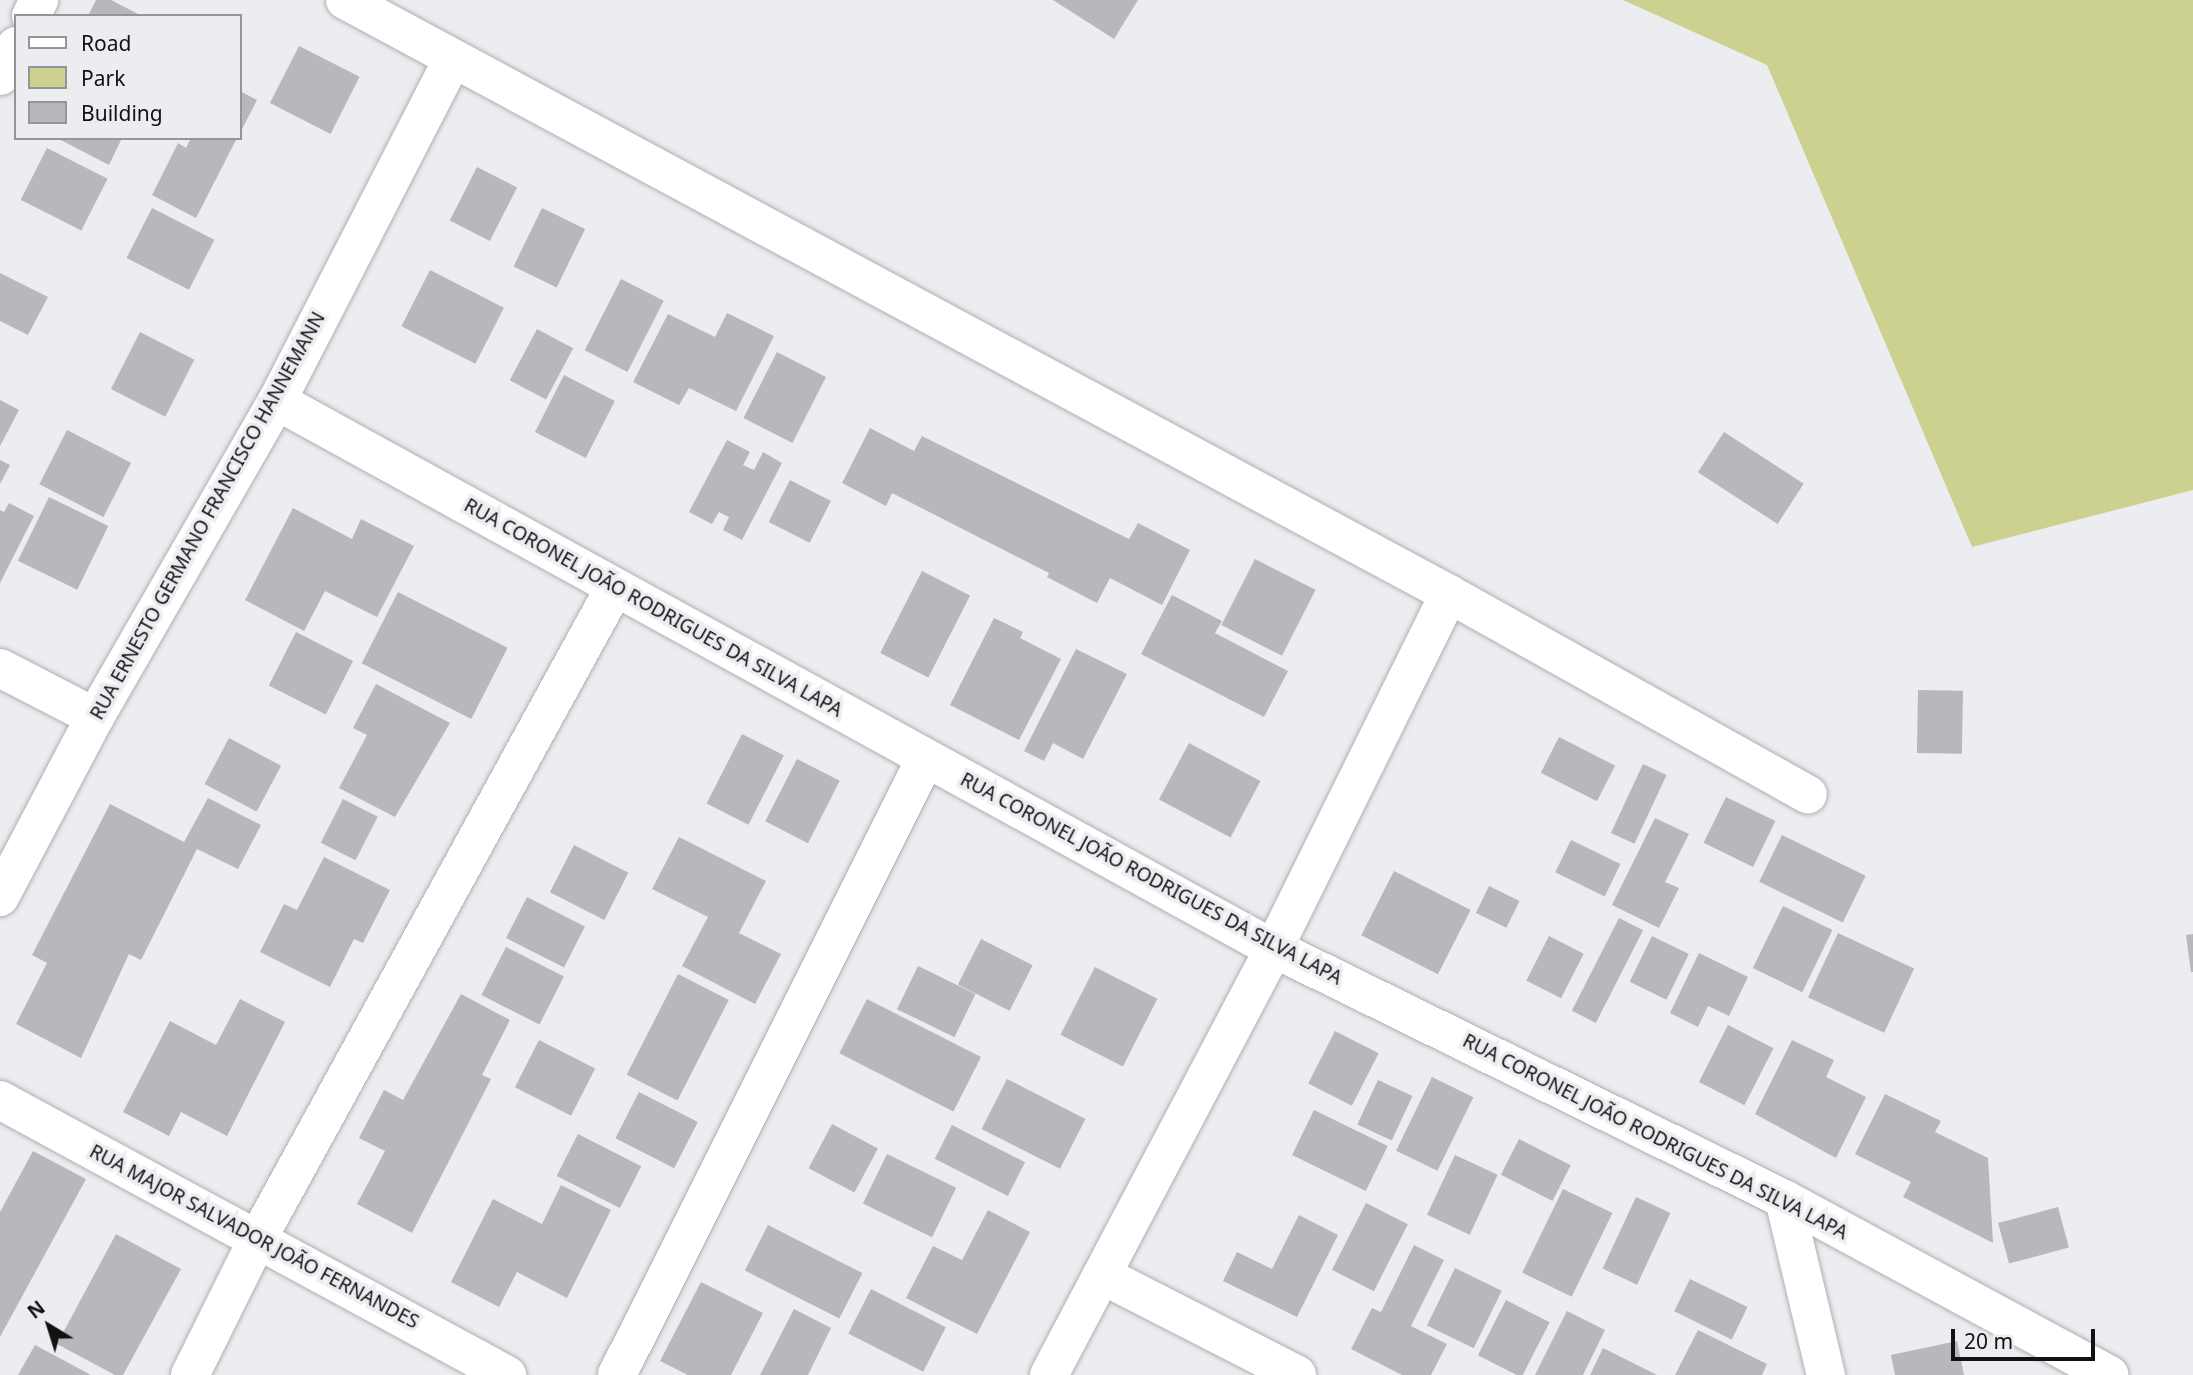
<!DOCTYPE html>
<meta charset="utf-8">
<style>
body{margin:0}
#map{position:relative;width:2193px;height:1375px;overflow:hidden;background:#ebedf0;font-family:"Noto Sans",sans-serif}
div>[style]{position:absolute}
.green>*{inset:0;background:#cdd190}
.building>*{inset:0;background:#b7b8bb;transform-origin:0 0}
.roads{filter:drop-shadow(0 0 2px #aeb0b2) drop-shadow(0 0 2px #aeb0b2)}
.minor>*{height:38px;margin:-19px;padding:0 19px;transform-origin:19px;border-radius:19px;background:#fff}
span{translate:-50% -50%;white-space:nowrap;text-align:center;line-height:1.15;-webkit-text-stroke:7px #ebedf0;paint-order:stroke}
.street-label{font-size:19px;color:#121213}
.legend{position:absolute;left:14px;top:14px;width:228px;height:126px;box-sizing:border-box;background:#ebedf0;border:2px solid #949598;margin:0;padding:9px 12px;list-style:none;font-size:21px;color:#121213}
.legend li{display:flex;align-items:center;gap:14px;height:35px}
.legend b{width:35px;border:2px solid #949598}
.north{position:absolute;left:14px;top:1291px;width:70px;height:70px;-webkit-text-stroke:5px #ebedf0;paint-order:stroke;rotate:322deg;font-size:19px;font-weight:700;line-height:28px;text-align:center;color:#121213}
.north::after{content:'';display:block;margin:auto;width:24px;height:32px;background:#121213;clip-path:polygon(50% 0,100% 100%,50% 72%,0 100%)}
.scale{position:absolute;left:1951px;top:1329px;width:144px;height:32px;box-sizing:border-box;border:4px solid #121213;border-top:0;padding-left:9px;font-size:21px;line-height:24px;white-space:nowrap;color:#121213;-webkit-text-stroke:5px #ebedf0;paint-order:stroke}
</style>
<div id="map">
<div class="green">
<div style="clip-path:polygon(1623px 0,2193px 0,2193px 490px,1972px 547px,1767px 65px)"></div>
</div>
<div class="building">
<div style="clip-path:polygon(96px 0,111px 0,142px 16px,88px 16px)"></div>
<div style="clip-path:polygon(1053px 0,1138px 0,1114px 39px)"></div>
<div style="left:299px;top:46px;width:68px;height:64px;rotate:27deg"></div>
<div style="clip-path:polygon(240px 91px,257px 100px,240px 133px)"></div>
<div style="clip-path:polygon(57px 138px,122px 138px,109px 165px)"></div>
<div style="clip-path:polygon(191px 138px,237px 138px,196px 218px,152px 195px,178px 143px,186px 148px)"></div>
<div style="left:47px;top:148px;width:68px;height:58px;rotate:27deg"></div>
<div style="left:477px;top:167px;width:45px;height:60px;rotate:27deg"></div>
<div style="left:152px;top:208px;width:70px;height:56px;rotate:27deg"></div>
<div style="left:542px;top:208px;width:48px;height:65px;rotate:26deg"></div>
<div style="left:430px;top:270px;width:83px;height:63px;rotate:27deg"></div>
<div style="clip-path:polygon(0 273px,48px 297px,28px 335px,0 321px)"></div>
<div style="left:621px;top:279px;width:48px;height:80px;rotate:27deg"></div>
<div style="clip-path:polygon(727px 313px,774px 336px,736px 411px,689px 388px,679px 405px,633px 382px,668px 314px,715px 337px)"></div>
<div style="left:537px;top:329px;width:41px;height:58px;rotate:28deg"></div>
<div style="left:140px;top:332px;width:61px;height:64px;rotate:27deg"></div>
<div style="left:777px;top:352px;width:55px;height:74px;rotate:27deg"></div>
<div style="left:564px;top:375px;width:57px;height:64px;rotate:27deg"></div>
<div style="clip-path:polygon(0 400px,19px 410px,0 446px)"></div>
<div style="clip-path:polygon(870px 428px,914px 451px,922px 436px,1129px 539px,1138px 523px,1190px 550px,1162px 605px,1110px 578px,1097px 603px,1047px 577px,1049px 573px,892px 493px,886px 506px,842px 483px)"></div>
<div style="left:67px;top:430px;width:72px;height:61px;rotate:27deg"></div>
<div style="left:1724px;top:432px;width:95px;height:48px;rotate:33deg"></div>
<div style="clip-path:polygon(727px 440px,750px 452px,743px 465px,754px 470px,763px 452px,782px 463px,742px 540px,723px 530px,729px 517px,719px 512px,712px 524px,689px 512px)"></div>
<div style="clip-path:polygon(0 460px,10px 465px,0 484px)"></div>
<div style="left:790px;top:480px;width:46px;height:47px;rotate:27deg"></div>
<div style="left:49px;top:497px;width:66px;height:71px;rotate:26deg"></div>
<div style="clip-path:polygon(9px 503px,34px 516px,0 583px,0 510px,4px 512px)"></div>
<div style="clip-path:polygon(293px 508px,352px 539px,361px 519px,414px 546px,377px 617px,325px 591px,304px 631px,245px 600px)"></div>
<div style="left:1255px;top:559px;width:68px;height:74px;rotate:27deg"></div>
<div style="left:922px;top:571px;width:54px;height:92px;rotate:27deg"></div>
<div style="left:398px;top:592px;width:123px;height:80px;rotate:27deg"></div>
<div style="clip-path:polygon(1172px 595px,1222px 621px,1215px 633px,1288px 671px,1264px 717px,1141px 654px)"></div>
<div style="clip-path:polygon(994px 618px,1023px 632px,1020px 638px,1061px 659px,1019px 740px,950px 705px)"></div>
<div style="left:296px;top:632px;width:64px;height:60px;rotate:27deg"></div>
<div style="clip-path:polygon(1076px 649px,1127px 674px,1083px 759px,1053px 743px,1044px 761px,1024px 751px)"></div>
<div style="clip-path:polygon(376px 684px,450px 723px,395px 817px,339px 788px,367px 735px,353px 728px)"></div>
<div style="left:1918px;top:690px;width:45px;height:63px;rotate:1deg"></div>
<div style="left:742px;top:734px;width:47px;height:78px;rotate:27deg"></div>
<div style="left:1559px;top:737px;width:63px;height:40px;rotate:27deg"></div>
<div style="left:229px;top:738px;width:59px;height:52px;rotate:28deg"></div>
<div style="left:1189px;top:743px;width:81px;height:64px;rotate:28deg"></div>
<div style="left:797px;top:759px;width:48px;height:70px;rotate:27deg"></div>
<div style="left:1643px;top:764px;width:26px;height:76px;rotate:25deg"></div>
<div style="left:1726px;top:797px;width:55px;height:51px;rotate:26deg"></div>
<div style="clip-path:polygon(208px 798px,261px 825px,238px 869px,197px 849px,141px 960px,129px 954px,81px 1058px,16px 1024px,47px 963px,32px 955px,110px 804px,184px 842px)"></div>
<div style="left:343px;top:799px;width:39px;height:49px;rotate:27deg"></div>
<div style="clip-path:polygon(1655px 818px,1689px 834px,1665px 882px,1679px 888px,1659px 928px,1612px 905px)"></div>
<div style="left:1782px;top:835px;width:93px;height:52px;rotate:26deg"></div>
<div style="clip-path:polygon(679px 837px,766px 881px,739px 933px,781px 954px,755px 1004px,682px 966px,708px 917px,652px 889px)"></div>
<div style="left:1571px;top:840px;width:55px;height:36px;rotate:26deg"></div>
<div style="left:574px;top:845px;width:61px;height:53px;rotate:27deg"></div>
<div style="clip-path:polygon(324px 857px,390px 890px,363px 943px,354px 939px,330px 987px,260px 952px,284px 904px,297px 910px)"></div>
<div style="left:1394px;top:871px;width:86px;height:72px;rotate:27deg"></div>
<div style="left:1489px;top:886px;width:34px;height:30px;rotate:26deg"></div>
<div style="left:527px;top:897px;width:65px;height:46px;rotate:27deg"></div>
<div style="left:1783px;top:906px;width:55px;height:69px;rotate:26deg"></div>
<div style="left:1619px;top:918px;width:27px;height:104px;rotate:27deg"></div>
<div style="left:1838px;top:933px;width:84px;height:71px;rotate:25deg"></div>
<div style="clip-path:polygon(2193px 934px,2193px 972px,2191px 972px,2186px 935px)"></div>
<div style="left:1549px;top:936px;width:39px;height:50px;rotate:27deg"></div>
<div style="left:1652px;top:936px;width:41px;height:51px;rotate:26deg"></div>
<div style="left:981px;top:939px;width:58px;height:51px;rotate:27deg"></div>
<div style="left:506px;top:947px;width:65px;height:54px;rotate:27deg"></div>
<div style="clip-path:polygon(1699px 953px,1748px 977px,1729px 1016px,1708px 1006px,1698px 1027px,1670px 1013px)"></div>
<div style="left:918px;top:966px;width:64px;height:48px;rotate:26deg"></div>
<div style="left:1095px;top:967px;width:70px;height:76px;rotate:27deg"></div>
<div style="left:678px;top:974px;width:57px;height:113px;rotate:27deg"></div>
<div style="clip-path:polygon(461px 994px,510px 1020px,482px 1075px,491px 1079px,412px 1233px,357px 1204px,385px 1151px,359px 1138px,384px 1090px,403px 1100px)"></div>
<div style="clip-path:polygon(240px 999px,285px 1022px,227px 1136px,181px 1112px,169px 1136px,123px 1112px,170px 1021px,216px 1045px)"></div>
<div style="left:867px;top:999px;width:128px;height:61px;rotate:27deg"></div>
<div style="left:1728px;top:1025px;width:51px;height:64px;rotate:27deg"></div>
<div style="left:1335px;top:1031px;width:49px;height:59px;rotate:27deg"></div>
<div style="left:539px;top:1040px;width:63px;height:53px;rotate:27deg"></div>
<div style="clip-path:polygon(1792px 1040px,1834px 1060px,1826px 1077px,1866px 1097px,1836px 1158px,1755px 1114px)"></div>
<div style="left:1432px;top:1077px;width:46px;height:82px;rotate:26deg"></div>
<div style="left:1007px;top:1079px;width:88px;height:56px;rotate:27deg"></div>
<div style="left:1378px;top:1080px;width:38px;height:49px;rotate:25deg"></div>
<div style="left:639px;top:1092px;width:66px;height:52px;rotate:27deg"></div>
<div style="clip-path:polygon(1885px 1094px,1941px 1121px,1935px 1132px,1988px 1158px,1993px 1243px,1903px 1197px,1911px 1182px,1855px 1154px)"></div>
<div style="left:1314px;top:1110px;width:82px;height:50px;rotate:26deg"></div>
<div style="left:832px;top:1124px;width:52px;height:50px;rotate:28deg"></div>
<div style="left:952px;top:1125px;width:82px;height:38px;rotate:27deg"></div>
<div style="left:578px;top:1134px;width:71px;height:47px;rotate:27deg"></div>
<div style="left:1519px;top:1139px;width:58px;height:40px;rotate:27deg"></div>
<div style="clip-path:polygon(33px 1151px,86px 1179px,0 1337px,0 1212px)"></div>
<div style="left:887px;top:1154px;width:77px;height:55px;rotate:26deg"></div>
<div style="left:1455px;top:1155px;width:47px;height:66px;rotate:25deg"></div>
<div style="clip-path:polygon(561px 1185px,611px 1210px,567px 1298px,517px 1272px,499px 1307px,451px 1282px,493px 1199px,542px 1224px)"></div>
<div style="left:1563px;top:1189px;width:55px;height:93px;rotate:26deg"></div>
<div style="left:1636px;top:1197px;width:38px;height:79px;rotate:25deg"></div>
<div style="left:1366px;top:1203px;width:47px;height:75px;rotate:27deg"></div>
<div style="left:2058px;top:1207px;width:42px;height:62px;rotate:75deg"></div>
<div style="clip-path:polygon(988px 1210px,1030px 1232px,977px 1334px,906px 1298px,933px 1246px,962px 1260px)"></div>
<div style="clip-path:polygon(1299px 1215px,1338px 1235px,1297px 1317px,1223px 1281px,1237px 1252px,1272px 1269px)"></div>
<div style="left:768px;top:1225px;width:106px;height:51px;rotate:27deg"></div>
<div style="clip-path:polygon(116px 1234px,181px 1269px,123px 1375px,115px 1375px,57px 1344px)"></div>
<div style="clip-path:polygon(1414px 1245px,1444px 1260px,1411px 1326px,1447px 1344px,1431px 1375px,1402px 1375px,1351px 1349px,1372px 1308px,1381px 1312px)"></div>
<div style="left:1455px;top:1268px;width:52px;height:64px;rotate:26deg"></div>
<div style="left:1690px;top:1279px;width:64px;height:36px;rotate:26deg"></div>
<div style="clip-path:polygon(701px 1282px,763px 1313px,731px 1375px,688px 1375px,660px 1361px)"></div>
<div style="left:871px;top:1289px;width:84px;height:50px;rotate:27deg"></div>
<div style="left:1506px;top:1300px;width:49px;height:62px;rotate:27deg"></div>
<div style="clip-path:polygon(794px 1309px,831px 1328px,808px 1375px,760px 1375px)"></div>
<div style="clip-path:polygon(1567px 1311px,1605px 1330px,1583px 1375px,1535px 1375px)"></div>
<div style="clip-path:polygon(1698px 1330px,1767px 1364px,1762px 1375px,1675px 1375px)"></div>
<div style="clip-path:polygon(1957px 1341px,1964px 1375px,1895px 1375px,1891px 1355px)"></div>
<div style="clip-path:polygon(35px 1345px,91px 1375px,18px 1375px)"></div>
<div style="clip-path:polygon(1603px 1348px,1657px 1375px,1590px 1375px)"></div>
</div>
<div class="roads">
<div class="minor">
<div style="left:345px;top:0;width:1254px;rotate:28.28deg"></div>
<div style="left:1449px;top:594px;width:411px;rotate:29.2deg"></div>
<div style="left:31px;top:16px;width:18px;rotate:-63deg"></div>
<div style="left:0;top:76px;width:34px;rotate:-62deg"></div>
<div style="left:277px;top:401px;width:1123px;rotate:28.8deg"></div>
<div style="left:1261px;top:942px;width:583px;rotate:26.17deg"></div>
<div style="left:1784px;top:1199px;width:370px;rotate:28.4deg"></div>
<div style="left:0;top:668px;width:107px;rotate:27.3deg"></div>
<div style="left:0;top:897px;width:204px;rotate:-62.2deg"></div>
<div style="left:95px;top:717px;width:365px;rotate:-60.1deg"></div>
<div style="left:277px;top:401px;width:385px;rotate:-62.8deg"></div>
<div style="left:0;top:1100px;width:577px;rotate:28.48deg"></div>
<div style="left:1784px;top:1199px;width:181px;rotate:76.6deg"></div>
<div style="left:1102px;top:1275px;width:219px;rotate:27.1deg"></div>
<div style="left:190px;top:1375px;width:153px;rotate:-63.6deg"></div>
<div style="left:258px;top:1238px;width:742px;rotate:-61.26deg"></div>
<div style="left:617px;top:1375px;width:690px;rotate:-63.4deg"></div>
<div style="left:1049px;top:1375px;width:483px;rotate:-62.2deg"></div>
<div style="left:1274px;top:948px;width:395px;rotate:-63.7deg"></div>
</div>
</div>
<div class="street-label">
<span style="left:208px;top:516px;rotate:-61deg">RUA ERNESTO GERMANO FRANCISCO HANNEMANN</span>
<span style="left:653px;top:608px;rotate:29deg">RUA CORONEL JOÃO RODRIGUES DA SILVA LAPA</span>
<span style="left:1151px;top:879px;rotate:28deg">RUA CORONEL JOÃO RODRIGUES DA SILVA LAPA</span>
<span style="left:1655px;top:1137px;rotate:27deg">RUA CORONEL JOÃO RODRIGUES DA SILVA LAPA</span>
<span style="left:254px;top:1237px;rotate:28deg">RUA MAJOR SALVADOR JOÃO FERNANDES</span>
</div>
<ul class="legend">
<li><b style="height:9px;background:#fff"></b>Road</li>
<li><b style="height:19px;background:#cdd190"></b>Park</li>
<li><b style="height:19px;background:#b7b8bb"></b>Building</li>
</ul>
<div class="north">N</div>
<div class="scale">20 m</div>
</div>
